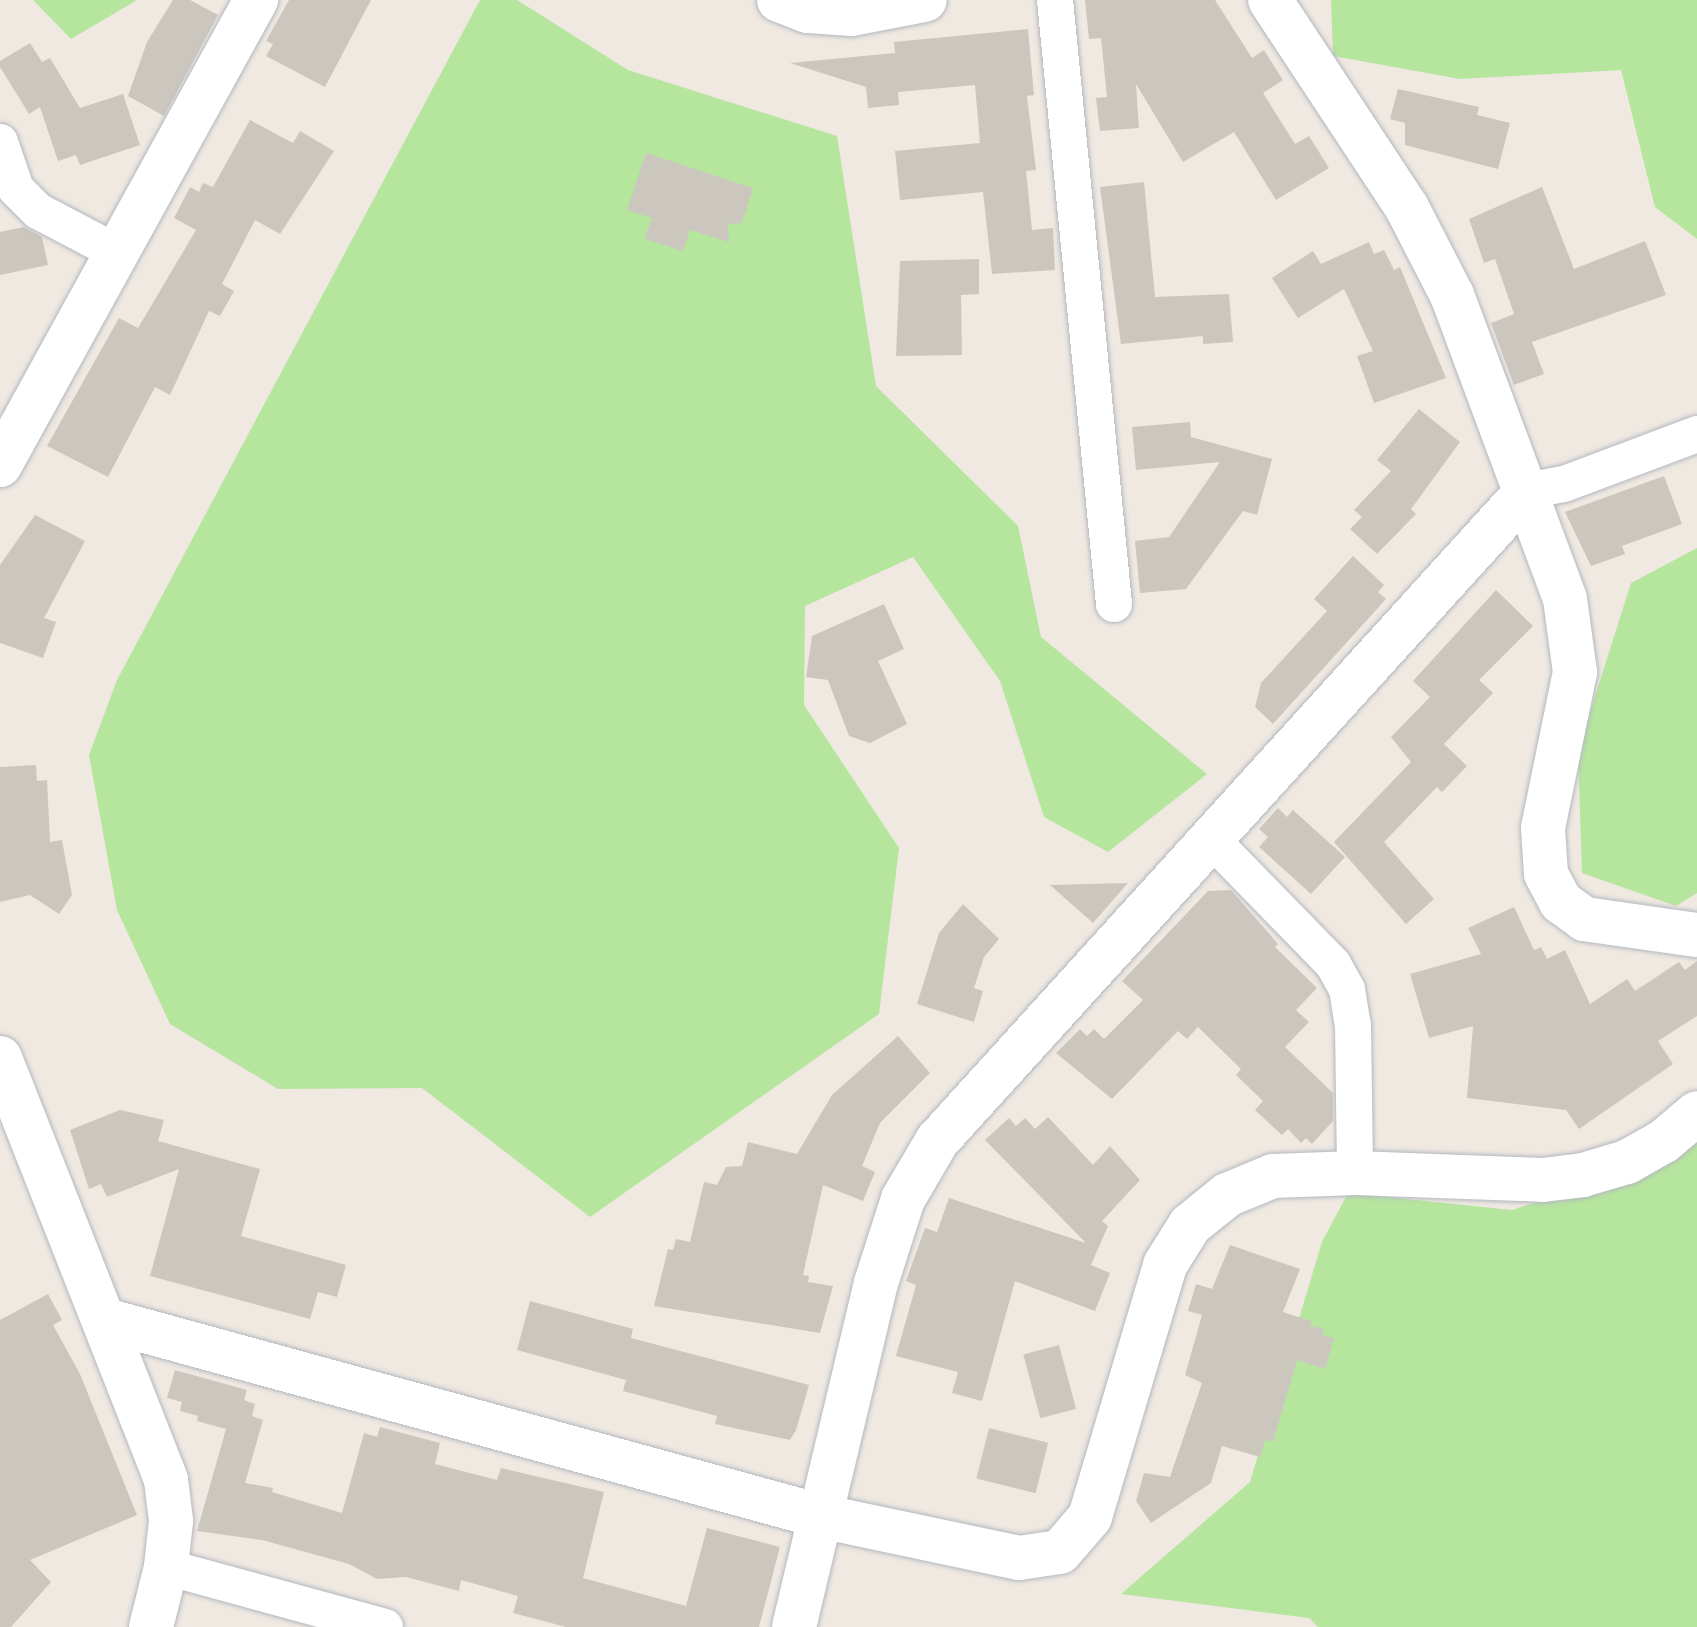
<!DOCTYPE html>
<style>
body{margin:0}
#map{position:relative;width:1697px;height:1627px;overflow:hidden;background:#efe9e1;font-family:"PT Sans Narrow",sans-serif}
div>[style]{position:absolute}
.green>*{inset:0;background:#b6e59e}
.building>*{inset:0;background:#cbc7bf;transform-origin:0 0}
.roads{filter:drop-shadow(0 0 2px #b4b7c1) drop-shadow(0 0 2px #b4b7c1)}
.minor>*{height:36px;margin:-18px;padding:0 18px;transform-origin:18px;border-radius:18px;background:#fff}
.tertiary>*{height:44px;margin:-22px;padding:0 22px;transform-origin:22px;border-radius:22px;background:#fff}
span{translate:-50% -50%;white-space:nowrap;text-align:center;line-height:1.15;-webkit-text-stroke:6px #fff;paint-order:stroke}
</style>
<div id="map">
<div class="green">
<div style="clip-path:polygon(33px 0,137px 0,71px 39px)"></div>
<div style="clip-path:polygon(480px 0,517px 0,628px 70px,837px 136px,876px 386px,1018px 526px,1041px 637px,1207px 774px,1108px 852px,1044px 817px,1000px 681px,913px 557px,805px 606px,804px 705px,899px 848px,879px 1014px,590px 1217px,422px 1088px,278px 1089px,170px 1024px,117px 910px,89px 755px,117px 680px)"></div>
<div style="clip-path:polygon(1331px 0,1697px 0,1697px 239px,1655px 207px,1621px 70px,1460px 79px,1333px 56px)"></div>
<div style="clip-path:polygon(1697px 548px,1697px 893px,1676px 906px,1582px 873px,1578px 750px,1631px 583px)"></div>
<div style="clip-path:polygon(1697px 1143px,1697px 1627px,1318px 1627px,1309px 1618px,1121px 1594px,1250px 1482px,1322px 1242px,1348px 1193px,1512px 1210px,1676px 1157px)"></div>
</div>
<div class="building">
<div style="clip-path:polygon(173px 0,190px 0,218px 15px,164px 116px,128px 96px,147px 42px)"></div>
<div style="clip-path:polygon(289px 0,371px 0,325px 87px,266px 56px,273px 44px,266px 41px)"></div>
<div style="clip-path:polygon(1085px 0,1215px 0,1252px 58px,1264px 50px,1283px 80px,1263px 93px,1295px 144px,1309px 136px,1329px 168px,1276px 200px,1234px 132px,1183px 162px,1136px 84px,1139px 128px,1100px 131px,1096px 98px,1107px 97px,1101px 38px,1089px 39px)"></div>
<div style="clip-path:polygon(1028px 29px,1034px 95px,1027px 96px,1036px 170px,1026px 171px,1032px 230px,1053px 228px,1055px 270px,992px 274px,983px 192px,900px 200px,895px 151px,980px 143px,975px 85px,898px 92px,899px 105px,868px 108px,866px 87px,790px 63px,895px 53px,894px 42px)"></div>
<div style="clip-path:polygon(30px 43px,42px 62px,50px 58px,80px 108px,123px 94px,140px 145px,80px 165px,76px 155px,58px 161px,40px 107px,29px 114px,0 67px,0 61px)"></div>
<div style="clip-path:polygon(1398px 89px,1479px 107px,1477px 115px,1510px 123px,1498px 169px,1405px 145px,1405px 123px,1390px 119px)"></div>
<div style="clip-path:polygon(250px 120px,293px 143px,300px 131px,334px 151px,280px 234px,255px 220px,222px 284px,234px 291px,220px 316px,209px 311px,170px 395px,155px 387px,108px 477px,47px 446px,119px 318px,138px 328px,196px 230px,174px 218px,190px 187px,199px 192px,203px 183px,213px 187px)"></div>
<div style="clip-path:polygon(646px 153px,753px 188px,742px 223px,728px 224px,729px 242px,690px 230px,683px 251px,645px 239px,652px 218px,627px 210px)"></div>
<div style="clip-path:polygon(1144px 182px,1155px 297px,1229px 294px,1233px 342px,1203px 344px,1203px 336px,1121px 344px,1100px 187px)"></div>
<div style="clip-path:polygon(1542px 187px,1574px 269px,1645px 241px,1666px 295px,1532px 342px,1544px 374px,1514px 385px,1491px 323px,1514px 314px,1495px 259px,1484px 263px,1469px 219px)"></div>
<div style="clip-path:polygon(24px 227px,42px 237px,48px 265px,0 275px,0 232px)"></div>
<div style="clip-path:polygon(1369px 242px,1374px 254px,1384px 250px,1394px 270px,1400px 267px,1446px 378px,1374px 403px,1357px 356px,1373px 351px,1344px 289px,1298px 318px,1272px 278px,1313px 251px,1321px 264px)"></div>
<div style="clip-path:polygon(979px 259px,979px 294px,961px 295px,962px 355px,896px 356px,900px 261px)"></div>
<div style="clip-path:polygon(1419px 409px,1460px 442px,1411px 509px,1416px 514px,1377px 554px,1350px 529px,1362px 517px,1354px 510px,1391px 471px,1377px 460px)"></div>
<div style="clip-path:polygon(1190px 422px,1191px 437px,1272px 459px,1257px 515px,1243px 511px,1186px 589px,1140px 593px,1135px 541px,1169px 537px,1220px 462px,1136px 470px,1132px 427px)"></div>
<div style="clip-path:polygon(1664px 476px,1682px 524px,1622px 546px,1625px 554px,1591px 566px,1565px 512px)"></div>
<div style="clip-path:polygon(35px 515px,85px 541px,44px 618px,56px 622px,43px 658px,0 643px,0 565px)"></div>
<div style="clip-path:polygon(1353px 556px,1384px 585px,1378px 592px,1386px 599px,1273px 724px,1255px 707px,1261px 683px,1327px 611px,1314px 599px)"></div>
<div style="clip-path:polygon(1496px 590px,1533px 626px,1479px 680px,1493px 693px,1444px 744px,1467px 766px,1442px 792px,1437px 787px,1384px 842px,1434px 899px,1406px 924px,1334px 842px,1411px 762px,1391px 737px,1430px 697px,1413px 681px)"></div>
<div style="clip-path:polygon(884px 604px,904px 649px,878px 661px,907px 724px,870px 743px,849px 736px,828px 680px,806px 677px,812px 636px)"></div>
<div style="clip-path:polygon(36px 765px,37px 781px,47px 780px,50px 842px,62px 840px,72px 895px,59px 914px,30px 895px,0 902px,0 767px)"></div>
<div style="clip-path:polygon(1278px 808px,1287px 817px,1293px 810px,1345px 857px,1311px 894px,1259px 847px,1268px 837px,1259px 829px)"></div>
<div style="clip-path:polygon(1128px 883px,1093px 923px,1050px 885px)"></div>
<div style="clip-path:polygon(1231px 890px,1278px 944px,1275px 947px,1317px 988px,1296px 1010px,1309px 1022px,1285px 1047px,1333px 1093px,1333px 1121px,1312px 1144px,1306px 1138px,1301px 1143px,1288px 1129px,1282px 1135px,1255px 1110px,1263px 1101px,1236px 1075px,1241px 1069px,1198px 1027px,1187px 1039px,1178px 1031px,1112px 1099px,1056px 1053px,1080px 1029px,1087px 1036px,1094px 1029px,1104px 1039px,1143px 1000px,1122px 981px,1208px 891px)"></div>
<div style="clip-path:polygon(963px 904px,999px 939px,984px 957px,974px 988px,983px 991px,974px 1022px,917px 1004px,939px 933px)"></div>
<div style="clip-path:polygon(1514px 907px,1534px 950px,1541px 947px,1547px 959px,1565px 950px,1590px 1004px,1627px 979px,1635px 991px,1679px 962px,1685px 970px,1697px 961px,1697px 1016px,1658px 1041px,1673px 1064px,1579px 1129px,1566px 1110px,1467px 1098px,1473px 1026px,1429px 1038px,1410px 974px,1481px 954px,1468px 928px)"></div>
<div style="clip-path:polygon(898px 1036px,930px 1073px,880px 1123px,862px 1166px,875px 1172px,863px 1201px,823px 1185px,803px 1275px,809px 1276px,808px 1282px,833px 1286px,820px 1333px,654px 1306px,668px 1249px,673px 1250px,676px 1239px,690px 1242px,704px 1182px,717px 1185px,726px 1167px,742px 1166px,748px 1142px,797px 1154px,832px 1095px)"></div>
<div style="clip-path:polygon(120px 1110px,164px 1120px,158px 1141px,260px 1169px,241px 1236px,346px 1265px,337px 1297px,318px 1292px,310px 1319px,150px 1276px,179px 1169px,107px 1197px,101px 1184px,89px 1189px,70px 1130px)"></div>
<div style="clip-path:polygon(1048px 1117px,1093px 1165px,1110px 1146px,1140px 1180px,1102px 1221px,1108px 1226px,1091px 1265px,1110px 1273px,1095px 1311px,1015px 1281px,982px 1401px,952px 1393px,958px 1372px,896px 1356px,916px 1285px,906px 1281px,925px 1228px,937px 1232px,949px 1198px,1086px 1243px,985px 1140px,1009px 1118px,1016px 1126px,1025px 1118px,1035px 1129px)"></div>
<div style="clip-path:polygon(1230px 1245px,1300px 1269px,1283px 1312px,1311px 1321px,1310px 1326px,1324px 1329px,1322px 1335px,1334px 1338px,1325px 1369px,1297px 1360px,1273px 1442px,1265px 1440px,1260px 1457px,1222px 1446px,1211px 1483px,1151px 1523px,1136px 1501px,1144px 1473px,1170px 1477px,1202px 1383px,1185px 1375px,1202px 1315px,1188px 1311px,1196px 1284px,1212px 1289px)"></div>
<div style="clip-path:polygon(48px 1294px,62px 1320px,53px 1325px,80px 1374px,137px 1515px,30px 1560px,51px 1582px,11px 1627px,0 1627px,0 1320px)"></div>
<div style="clip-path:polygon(530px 1301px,633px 1329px,631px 1338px,809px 1385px,796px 1430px,790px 1440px,715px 1424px,717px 1416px,623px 1391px,626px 1380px,517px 1350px)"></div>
<div style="left:1059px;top:1345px;width:66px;height:37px;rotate:75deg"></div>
<div style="clip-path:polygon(175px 1370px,247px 1390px,244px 1400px,255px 1404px,252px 1416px,263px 1420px,245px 1483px,273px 1488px,272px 1492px,342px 1513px,364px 1433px,377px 1437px,380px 1427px,440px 1443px,435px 1464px,497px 1480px,501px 1468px,604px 1492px,583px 1578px,686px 1606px,707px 1528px,780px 1547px,759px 1627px,566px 1627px,513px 1613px,518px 1596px,461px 1580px,459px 1591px,406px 1577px,377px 1579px,349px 1564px,262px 1540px,197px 1531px,226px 1429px,197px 1421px,198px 1416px,180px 1411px,182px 1402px,167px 1398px)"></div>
<div style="left:989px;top:1428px;width:61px;height:52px;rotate:14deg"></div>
</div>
<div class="roads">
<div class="minor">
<div style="left:1055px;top:0;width:607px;rotate:84.42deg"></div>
<div style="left:0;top:142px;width:50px;rotate:71.2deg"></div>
<div style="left:16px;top:189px;width:31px;rotate:45deg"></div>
<div style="left:38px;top:211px;width:93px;rotate:27.7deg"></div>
<div style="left:1527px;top:491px;width:38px;rotate:-11deg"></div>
<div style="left:1564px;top:484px;width:142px;rotate:-20.6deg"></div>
<div style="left:1211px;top:839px;width:175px;rotate:45.7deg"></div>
<div style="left:1333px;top:964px;width:29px;rotate:61deg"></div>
<div style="left:1347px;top:989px;width:36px;rotate:81deg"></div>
<div style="left:1353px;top:1025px;width:148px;rotate:89.2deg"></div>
<div style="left:166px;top:1567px;width:227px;rotate:15.3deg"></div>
</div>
<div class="tertiary">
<div style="left:779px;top:0;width:31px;rotate:21deg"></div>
<div style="left:808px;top:11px;width:44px;rotate:3.9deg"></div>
<div style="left:852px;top:14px;width:74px;rotate:-10.9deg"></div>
<div style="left:1270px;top:0;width:249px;rotate:56.6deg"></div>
<div style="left:1407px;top:208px;width:98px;rotate:62.7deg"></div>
<div style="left:1452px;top:295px;width:324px;rotate:69.6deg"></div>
<div style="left:1565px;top:599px;width:74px;rotate:82.2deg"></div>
<div style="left:1575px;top:672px;width:159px;rotate:101.6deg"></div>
<div style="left:1543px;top:828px;width:46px;rotate:86.3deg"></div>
<div style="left:1546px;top:874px;width:32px;rotate:62deg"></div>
<div style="left:1561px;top:902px;width:29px;rotate:36deg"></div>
<div style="left:1584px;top:919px;width:114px;rotate:8.1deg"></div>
<div style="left:0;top:465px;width:531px;rotate:-61.17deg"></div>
<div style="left:0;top:1058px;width:453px;rotate:68.5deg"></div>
<div style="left:166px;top:1480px;width:41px;rotate:83deg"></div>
<div style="left:171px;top:1521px;width:46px;rotate:96.2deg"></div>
<div style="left:166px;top:1567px;width:62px;rotate:104deg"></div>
<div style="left:105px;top:1320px;width:741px;rotate:15.33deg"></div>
<div style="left:820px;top:1516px;width:203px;rotate:11.9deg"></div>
<div style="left:1019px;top:1558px;width:41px;rotate:-8.3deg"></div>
<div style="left:1060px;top:1552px;width:46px;rotate:-49.4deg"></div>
<div style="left:1090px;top:1517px;width:263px;rotate:-73.4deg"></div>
<div style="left:1165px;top:1265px;width:47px;rotate:-58deg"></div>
<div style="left:1190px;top:1225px;width:48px;rotate:-39deg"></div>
<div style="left:1227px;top:1195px;width:50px;rotate:-22.4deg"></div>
<div style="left:1273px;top:1176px;width:82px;rotate:-2.1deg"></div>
<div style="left:1355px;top:1173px;width:188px;rotate:2.1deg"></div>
<div style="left:1543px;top:1180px;width:40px;rotate:-7.1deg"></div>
<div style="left:1583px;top:1175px;width:46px;rotate:-16.5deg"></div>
<div style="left:1627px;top:1162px;width:43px;rotate:-29.6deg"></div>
<div style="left:1664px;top:1141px;width:43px;rotate:-40.3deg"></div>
<div style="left:794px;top:1627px;width:354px;rotate:-76.6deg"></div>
<div style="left:876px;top:1283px;width:88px;rotate:-72.2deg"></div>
<div style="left:903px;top:1199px;width:67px;rotate:-59.6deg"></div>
<div style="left:937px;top:1141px;width:878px;rotate:-47.77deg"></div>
</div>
</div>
</div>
